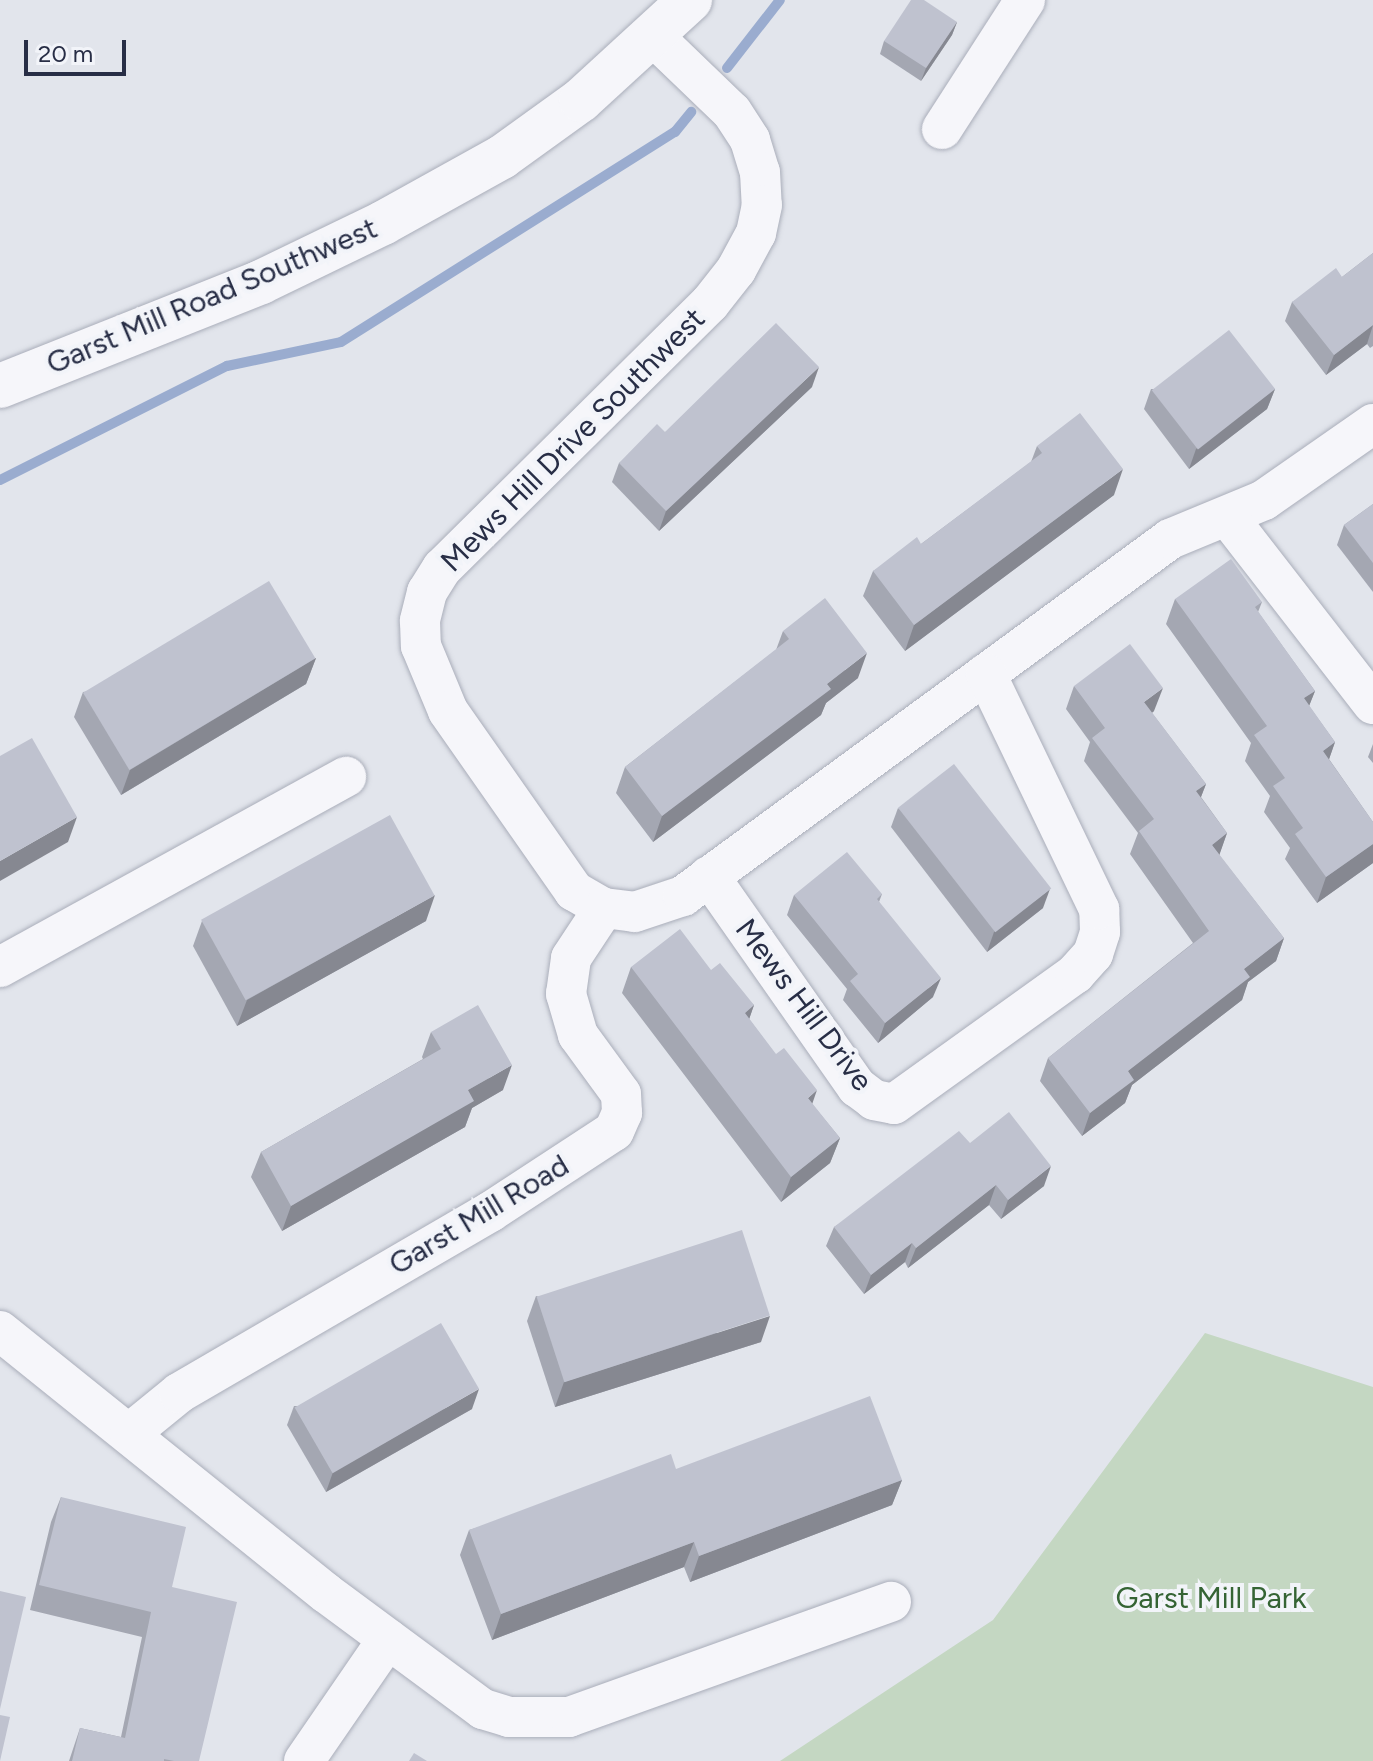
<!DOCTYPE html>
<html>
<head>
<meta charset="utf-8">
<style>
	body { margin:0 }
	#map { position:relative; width:1373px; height:1761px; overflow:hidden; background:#e2e5ec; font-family:Figtree,sans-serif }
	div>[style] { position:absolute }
	.green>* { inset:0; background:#c4d7c2 }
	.stream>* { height:10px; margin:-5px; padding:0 5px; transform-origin:5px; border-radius:5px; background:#9aaccf }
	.roads { filter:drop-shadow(0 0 2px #aaaeba) drop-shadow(0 0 2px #aaaeba) }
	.minor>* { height:40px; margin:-20px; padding:0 20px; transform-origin:20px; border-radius:20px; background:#f6f6fa }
	.tertiary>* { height:44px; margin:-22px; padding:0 22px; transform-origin:22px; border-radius:22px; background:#f6f6fa }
	.wall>* { inset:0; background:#a4a7b2 }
	.shaded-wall>* { inset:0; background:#868891 }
	.building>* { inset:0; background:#bfc2cf; transform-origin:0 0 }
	span { translate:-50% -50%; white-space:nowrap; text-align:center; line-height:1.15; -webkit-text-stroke:8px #f2f4f9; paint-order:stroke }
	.street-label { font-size:30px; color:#282e46 }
	.park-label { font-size:30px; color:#356434 }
	.scale { position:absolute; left:24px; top:40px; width:102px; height:36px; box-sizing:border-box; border:4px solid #282e46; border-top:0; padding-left:10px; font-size:24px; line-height:28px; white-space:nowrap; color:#282e46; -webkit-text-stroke:6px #f2f4f9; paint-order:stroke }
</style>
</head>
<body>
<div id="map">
	<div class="green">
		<i style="clip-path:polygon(1205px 1333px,1373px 1387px,1373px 1761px,780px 1761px,993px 1620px)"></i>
	</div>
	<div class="stream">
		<i style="left:727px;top:68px;width:86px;rotate:-52.1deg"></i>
		<i style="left:0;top:480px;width:254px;rotate:-26.7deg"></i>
		<i style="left:227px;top:366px;width:116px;rotate:-11.9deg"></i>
		<i style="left:341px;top:342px;width:395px;rotate:-32.2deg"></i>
		<i style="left:675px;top:132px;width:26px;rotate:-51deg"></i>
	</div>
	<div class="roads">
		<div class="minor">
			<i style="left:654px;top:37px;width:108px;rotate:43.9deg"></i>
			<i style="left:732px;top:112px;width:33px;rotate:57deg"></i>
			<i style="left:750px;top:140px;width:34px;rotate:73deg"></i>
			<i style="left:760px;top:172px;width:33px;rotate:87deg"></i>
			<i style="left:762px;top:205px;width:29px;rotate:102deg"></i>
			<i style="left:756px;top:233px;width:42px;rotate:118.4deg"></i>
			<i style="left:736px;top:270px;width:42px;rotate:128.2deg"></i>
			<i style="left:710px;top:303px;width:377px;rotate:135.3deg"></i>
			<i style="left:442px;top:568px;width:28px;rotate:122deg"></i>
			<i style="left:427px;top:592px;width:30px;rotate:104deg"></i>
			<i style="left:420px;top:621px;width:25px;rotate:88deg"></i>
			<i style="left:421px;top:646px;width:70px;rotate:67.4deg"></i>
			<i style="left:448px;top:711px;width:220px;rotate:55deg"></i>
			<i style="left:574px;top:891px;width:34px;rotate:30deg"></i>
			<i style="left:604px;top:908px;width:31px;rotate:7deg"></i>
			<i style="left:635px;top:912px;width:51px;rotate:-18.4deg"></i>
			<i style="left:683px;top:896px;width:604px;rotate:-36.24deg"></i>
			<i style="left:1170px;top:539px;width:102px;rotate:-22.5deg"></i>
			<i style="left:1264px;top:500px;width:133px;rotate:-34.9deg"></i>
			<i style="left:942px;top:129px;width:153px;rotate:-57.2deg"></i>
			<i style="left:1227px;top:516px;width:238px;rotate:52.2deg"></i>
			<i style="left:709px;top:876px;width:258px;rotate:55deg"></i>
			<i style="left:857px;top:1087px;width:21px;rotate:37deg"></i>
			<i style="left:874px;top:1100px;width:20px;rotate:11deg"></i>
			<i style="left:894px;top:1104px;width:223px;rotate:-35.7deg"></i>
			<i style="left:1075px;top:974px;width:27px;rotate:-48deg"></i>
			<i style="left:1093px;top:954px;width:23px;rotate:-72deg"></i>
			<i style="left:1100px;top:932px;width:23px;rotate:-92deg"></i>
			<i style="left:1099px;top:909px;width:261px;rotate:-115.7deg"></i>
			<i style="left:0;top:967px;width:395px;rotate:-28.8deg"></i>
			<i style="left:0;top:1331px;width:418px;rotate:38.8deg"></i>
			<i style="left:326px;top:1593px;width:195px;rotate:36.5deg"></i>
			<i style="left:483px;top:1709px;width:27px;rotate:17deg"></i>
			<i style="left:509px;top:1717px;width:60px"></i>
			<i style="left:569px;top:1717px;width:342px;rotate:-19.7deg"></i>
			<i style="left:130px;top:1433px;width:63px;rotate:-39.2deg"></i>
			<i style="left:179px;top:1393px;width:360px;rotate:-30.2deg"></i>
			<i style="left:490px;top:1212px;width:148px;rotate:-33.2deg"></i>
			<i style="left:614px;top:1131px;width:20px;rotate:-66deg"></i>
			<i style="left:622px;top:1113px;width:19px;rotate:-93deg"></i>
			<i style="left:621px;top:1094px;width:73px;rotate:-126.1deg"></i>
			<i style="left:578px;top:1035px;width:43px;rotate:-106.3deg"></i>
			<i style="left:566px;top:994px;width:36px;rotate:-82deg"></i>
			<i style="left:571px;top:958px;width:60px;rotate:-56.6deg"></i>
			<i style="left:304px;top:1761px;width:148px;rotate:-55.5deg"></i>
		</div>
		<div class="tertiary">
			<i style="left:0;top:386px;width:281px;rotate:-21.7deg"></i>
			<i style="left:261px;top:282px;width:136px;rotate:-25.8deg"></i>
			<i style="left:383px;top:223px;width:136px;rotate:-29deg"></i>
			<i style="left:502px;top:157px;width:97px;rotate:-35.8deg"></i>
			<i style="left:581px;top:100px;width:148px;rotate:-42.5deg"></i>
		</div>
	</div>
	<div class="wall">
		<i style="clip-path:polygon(957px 22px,952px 35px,921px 81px,880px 54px,884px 41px)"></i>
		<i style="clip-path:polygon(1373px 253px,1373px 346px,1370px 348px,1367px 344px,1326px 375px,1285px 321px,1292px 302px,1342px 277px)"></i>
		<i style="clip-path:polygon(812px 387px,659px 531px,612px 482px,619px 463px,665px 432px)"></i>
		<i style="clip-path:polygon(1151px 389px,1275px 389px,1267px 409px,1189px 469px,1144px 409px)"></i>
		<i style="clip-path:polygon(1037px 446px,1114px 495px,905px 651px,863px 596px,873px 571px,921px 544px,1031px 462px)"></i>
		<i style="clip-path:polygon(1373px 504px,1373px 592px,1337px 545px,1344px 525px)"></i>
		<i style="clip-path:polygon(1175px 599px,1262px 602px,1258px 612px,1315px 691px,1309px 706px,1335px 742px,1329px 759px,1373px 822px,1373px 863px,1317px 903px,1285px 859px,1290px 848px,1264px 812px,1270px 796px,1245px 761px,1251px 743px,1166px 624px)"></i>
		<i style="clip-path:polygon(783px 631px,858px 678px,826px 703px,821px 715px,653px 842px,616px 793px,625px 767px,776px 650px)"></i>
		<i style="clip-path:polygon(316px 658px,306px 684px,121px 795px,74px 717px,83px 692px)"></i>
		<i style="clip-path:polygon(1074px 686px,1154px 711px,1152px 713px,1206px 784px,1201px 797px,1227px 833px,1219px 855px,1284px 938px,1276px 961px,1248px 982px,1242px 1000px,1132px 1085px,1125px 1103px,1082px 1136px,1040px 1081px,1048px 1058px,1193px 943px,1130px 854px,1138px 833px,1084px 761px,1090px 742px,1066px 709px)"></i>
		<i style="clip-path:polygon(1373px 744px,1373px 763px,1368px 757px)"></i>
		<i style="clip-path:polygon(898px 808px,1043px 908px,987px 952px,891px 827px)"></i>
		<i style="clip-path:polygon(882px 894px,879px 902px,933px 997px,878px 1043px,843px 1000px,847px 989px,787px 915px,794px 895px)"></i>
		<i style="clip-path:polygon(202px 921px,426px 921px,237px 1026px,193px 946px)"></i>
		<i style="clip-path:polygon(631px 967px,711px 970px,754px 1005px,749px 1019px,812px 1104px,840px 1138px,830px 1163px,781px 1202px,622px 993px)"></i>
		<i style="clip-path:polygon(431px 1032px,503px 1090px,472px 1108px,465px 1127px,282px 1231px,251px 1177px,261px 1152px,423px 1059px,422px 1057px)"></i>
		<i style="clip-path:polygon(970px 1143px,1044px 1186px,1001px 1219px,989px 1205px,908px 1268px,905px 1262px,864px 1294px,826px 1246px,834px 1227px)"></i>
		<i style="clip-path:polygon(536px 1296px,761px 1342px,555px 1407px,527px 1321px)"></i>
		<i style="clip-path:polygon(294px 1406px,472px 1409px,326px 1492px,287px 1425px)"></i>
		<i style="clip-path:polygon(676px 1469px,902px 1480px,892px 1505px,690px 1582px,684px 1567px,492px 1640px,460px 1555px,469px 1530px)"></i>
		<i style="clip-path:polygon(61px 1497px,172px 1587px,199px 1761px,69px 1761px,80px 1728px,121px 1737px,142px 1637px,30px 1610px,51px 1522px)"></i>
	</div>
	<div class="shaded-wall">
		<i style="clip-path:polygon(957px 22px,952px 35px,921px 81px,926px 68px)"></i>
		<i style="clip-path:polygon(1373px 325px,1367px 344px,1326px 375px,1334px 355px)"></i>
		<i style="clip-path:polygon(819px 367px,812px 387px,659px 531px,666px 511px)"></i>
		<i style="clip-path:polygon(1275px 389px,1267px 409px,1189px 469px,1196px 449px)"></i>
		<i style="clip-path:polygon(1123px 469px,1114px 495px,905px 651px,914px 625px)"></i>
		<i style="clip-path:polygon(867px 653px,858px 678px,826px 703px,821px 715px,653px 842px,662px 816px,827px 684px)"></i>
		<i style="clip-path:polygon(316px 658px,306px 684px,121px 795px,130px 770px)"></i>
		<i style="clip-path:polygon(1163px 688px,1154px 711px,1136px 725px,1144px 702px)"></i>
		<i style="clip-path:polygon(1315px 691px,1305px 716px,1304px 698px)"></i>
		<i style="clip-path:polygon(1335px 742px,1326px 768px,1323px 751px)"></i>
		<i style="clip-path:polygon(1206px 784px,1197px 807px,1196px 791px)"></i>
		<i style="clip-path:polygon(77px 817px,68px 842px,0 881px,0 861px)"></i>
		<i style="clip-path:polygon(1227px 833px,1219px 856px,1212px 845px)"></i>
		<i style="clip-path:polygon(1373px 844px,1373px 863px,1317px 903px,1326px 877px)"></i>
		<i style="clip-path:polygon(1050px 889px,1043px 908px,987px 952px,994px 932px)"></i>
		<i style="clip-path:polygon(435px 895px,426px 921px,237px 1026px,247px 1000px)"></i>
		<i style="clip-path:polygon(1284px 938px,1276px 961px,1248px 982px,1242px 1000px,1132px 1085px,1125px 1103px,1082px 1136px,1090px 1113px,1128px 1071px,1244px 969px)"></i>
		<i style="clip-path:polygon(941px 978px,933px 997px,878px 1043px,885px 1023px)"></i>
		<i style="clip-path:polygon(754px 1005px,745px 1031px,745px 1013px)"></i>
		<i style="clip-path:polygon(512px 1065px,503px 1090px,472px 1108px,465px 1127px,282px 1231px,291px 1206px,468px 1090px)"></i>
		<i style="clip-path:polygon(817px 1090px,808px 1116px,808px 1098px)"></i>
		<i style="clip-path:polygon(840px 1138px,830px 1163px,781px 1202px,791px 1177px)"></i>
		<i style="clip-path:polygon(1051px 1166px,1044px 1186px,1001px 1219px,1008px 1200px)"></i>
		<i style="clip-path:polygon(996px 1185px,989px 1205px,908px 1268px,916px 1248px)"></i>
		<i style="clip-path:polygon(912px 1243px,905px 1262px,864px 1294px,871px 1275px)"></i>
		<i style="clip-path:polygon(770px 1316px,761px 1342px,555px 1407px,564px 1382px)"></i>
		<i style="clip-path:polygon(479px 1389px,472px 1409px,326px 1492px,333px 1472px)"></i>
		<i style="clip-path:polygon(902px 1480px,892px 1505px,690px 1582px,699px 1556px)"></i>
		<i style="clip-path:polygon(694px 1542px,684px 1567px,492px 1640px,501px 1614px)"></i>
	</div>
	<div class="building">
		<i style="clip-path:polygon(911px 0,924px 0,957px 22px,926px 68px,884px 41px)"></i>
		<i style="clip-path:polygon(1373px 253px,1373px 325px,1334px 355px,1292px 302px,1336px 268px,1342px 277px)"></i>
		<i style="clip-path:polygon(776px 323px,819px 367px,666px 511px,619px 463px,657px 424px,665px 432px)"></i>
		<i style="left:1229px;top:330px;width:75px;height:98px;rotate:52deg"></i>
		<i style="clip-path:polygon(1080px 413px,1123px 469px,914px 625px,873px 571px,917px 537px,921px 544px,1042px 453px,1037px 446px)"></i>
		<i style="clip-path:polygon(1373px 504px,1373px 563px,1344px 525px)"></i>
		<i style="clip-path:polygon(1231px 559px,1262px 602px,1255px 607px,1315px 691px,1304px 698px,1335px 742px,1323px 751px,1373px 822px,1373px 844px,1326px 877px,1295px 834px,1303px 828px,1273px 786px,1285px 778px,1254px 735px,1267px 726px,1175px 599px)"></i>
		<i style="left:269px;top:581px;width:90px;height:217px;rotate:59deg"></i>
		<i style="clip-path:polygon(825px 598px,867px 653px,827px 684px,831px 689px,662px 816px,625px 767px,789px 639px,783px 631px)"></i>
		<i style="clip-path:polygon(1130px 644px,1163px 688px,1144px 702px,1206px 784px,1196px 791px,1227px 833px,1212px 845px,1284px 938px,1244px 969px,1250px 977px,1128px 1071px,1134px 1080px,1090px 1113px,1048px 1058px,1209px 931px,1139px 831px,1154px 819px,1092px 738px,1105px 728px,1074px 686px)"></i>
		<i style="clip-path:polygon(32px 738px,77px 817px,0 861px,0 756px)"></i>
		<i style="left:954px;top:764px;width:158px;height:71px;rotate:52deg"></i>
		<i style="left:390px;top:815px;width:92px;height:216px;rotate:61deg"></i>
		<i style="clip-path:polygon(847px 852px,882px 894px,877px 899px,941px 978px,885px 1023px,850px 981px,858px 974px,794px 895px)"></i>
		<i style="clip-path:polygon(680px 929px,711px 970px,720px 963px,754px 1005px,745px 1013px,776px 1054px,784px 1048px,817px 1090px,808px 1098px,840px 1138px,791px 1177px,631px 967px)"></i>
		<i style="clip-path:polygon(478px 1005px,512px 1065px,468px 1090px,474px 1101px,291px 1206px,261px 1152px,441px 1049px,431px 1032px)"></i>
		<i style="clip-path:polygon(1009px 1112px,1051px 1166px,1008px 1200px,996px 1185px,916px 1248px,912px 1243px,871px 1275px,834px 1227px,959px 1131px,970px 1143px)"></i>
		<i style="left:742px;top:1230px;width:90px;height:216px;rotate:72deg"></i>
		<i style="left:441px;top:1323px;width:76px;height:169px;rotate:60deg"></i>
		<i style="clip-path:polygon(870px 1396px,902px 1480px,699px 1556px,694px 1542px,501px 1614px,469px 1530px,671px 1454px,676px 1469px)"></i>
		<i style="clip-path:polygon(61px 1497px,186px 1527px,172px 1587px,237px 1602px,199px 1761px,174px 1761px,164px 1759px,164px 1761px,72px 1761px,80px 1728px,125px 1738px,151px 1612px,39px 1585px)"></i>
		<i style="clip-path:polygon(0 1591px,26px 1597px,0 1709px)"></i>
		<i style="clip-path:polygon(0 1715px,10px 1717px,0 1761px)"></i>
		<i style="clip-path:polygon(414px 1753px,427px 1761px,409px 1761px)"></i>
	</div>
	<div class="street-label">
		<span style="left:212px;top:296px;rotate:-23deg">Garst Mill Road Southwest</span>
		<span style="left:573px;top:440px;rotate:-45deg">Mews Hill Drive Southwest</span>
		<span style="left:804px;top:1005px;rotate:53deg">Mews Hill Drive</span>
		<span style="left:479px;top:1215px;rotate:-31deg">Garst Mill Road</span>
	</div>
	<div class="park-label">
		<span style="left:1211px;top:1598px">Garst Mill Park</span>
	</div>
	<div class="scale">20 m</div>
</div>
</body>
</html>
